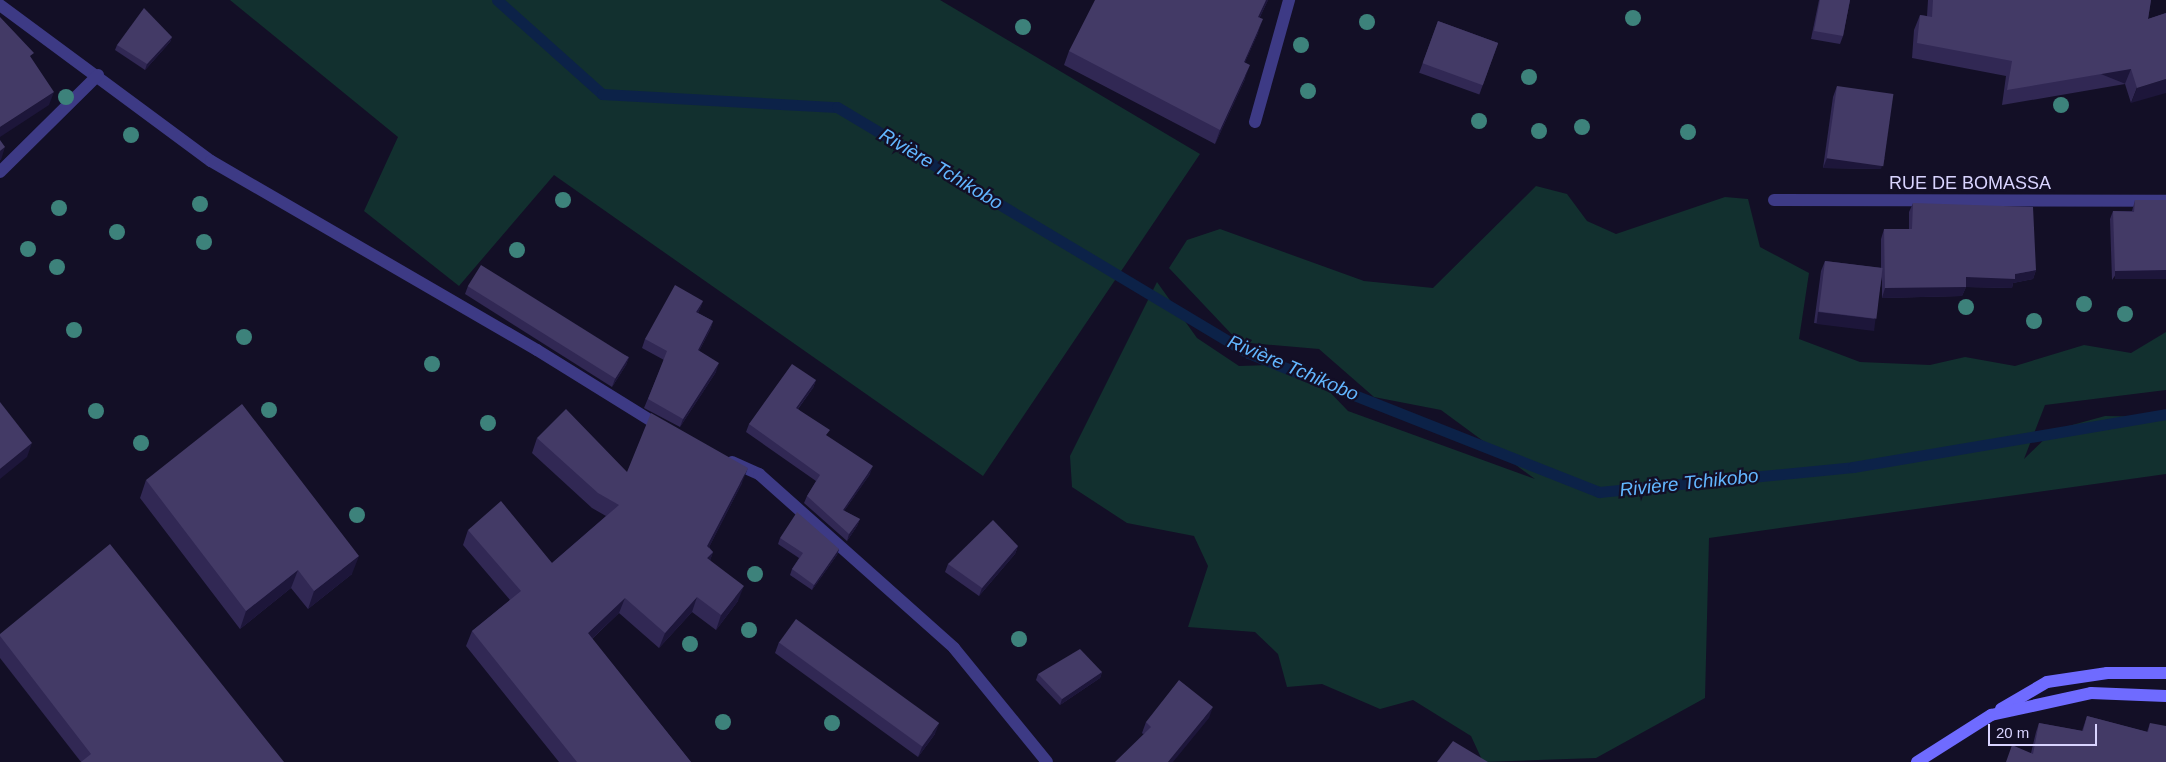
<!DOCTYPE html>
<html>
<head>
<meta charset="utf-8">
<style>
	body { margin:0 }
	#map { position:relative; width:2166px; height:762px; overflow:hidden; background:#130f26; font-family:Helvetica,sans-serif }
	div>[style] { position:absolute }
	.green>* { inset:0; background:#12302f }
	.stream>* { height:11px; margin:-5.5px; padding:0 5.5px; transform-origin:5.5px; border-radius:5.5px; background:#0c2248 }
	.street>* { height:12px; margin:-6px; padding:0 6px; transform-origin:6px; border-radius:6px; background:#3d3a85 }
	.secondary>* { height:12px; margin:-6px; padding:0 6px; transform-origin:6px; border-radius:6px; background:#6f6bff }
	.trees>* { width:16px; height:16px; margin:-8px; border-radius:50%; background:#3d827b }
	.wall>* { inset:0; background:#312854; transform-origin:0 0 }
	.shaded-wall>* { inset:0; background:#1d163a; transform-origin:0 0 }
	.building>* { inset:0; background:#433a66; transform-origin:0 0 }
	span { translate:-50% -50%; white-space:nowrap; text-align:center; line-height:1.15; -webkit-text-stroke:4.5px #130f26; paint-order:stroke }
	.street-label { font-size:18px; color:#d9d4ff }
	.water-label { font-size:19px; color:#62b6ff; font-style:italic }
	.scale { position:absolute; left:1988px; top:724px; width:109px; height:22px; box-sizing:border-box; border:2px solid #d9d4ff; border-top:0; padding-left:6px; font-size:15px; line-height:18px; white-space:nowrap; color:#d9d4ff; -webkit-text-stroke:4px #130f26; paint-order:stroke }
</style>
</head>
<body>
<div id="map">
	<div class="green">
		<i style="clip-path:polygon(230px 0,940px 0,1200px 154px,983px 476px,554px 175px,459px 286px,364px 211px,398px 137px)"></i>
		<i style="clip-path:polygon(1536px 186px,1567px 194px,1587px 221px,1616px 234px,1725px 197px,1748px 199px,1760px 247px,1809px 273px,1799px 339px,1860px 362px,1930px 365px,1965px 357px,2015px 366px,2084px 345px,2131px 353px,2166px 332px,2166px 390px,2045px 405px,2024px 459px,2054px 430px,2105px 416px,2166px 417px,2166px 474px,1709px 538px,1705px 698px,1596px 758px,1483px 762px,1471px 736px,1413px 700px,1380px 709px,1322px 684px,1287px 687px,1278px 654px,1255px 632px,1188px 627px,1208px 566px,1194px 536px,1127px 523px,1072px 487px,1070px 456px,1157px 282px,1197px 338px,1239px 366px,1303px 364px,1348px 411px,1535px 479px,1441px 410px,1374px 397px,1319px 349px,1239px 342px,1169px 268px,1187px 240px,1220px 229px,1364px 281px,1433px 288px)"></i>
	</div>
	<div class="stream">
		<i style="left:497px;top:0;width:141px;rotate:41.8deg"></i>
		<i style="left:602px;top:94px;width:235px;rotate:3.2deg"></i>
		<i style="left:837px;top:107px;width:479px;rotate:30.9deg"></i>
		<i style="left:1248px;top:353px;width:378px;rotate:21.6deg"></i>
		<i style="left:1599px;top:492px;width:255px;rotate:-5.6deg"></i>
		<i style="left:1853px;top:467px;width:317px;rotate:-9.6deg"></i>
	</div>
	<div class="street">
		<i style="left:0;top:5px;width:262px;rotate:36.5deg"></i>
		<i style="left:211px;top:161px;width:377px;rotate:30.1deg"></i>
		<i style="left:537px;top:350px;width:148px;rotate:31.8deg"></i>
		<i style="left:1255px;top:122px;width:127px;rotate:-74.4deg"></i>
		<i style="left:0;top:172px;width:138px;rotate:-44.7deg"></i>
		<i style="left:1774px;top:200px;width:392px;rotate:0.1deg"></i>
		<i style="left:732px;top:462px;width:30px;rotate:24deg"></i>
		<i style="left:759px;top:474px;width:261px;rotate:41.7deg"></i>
		<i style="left:954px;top:648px;width:147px;rotate:50.8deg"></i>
	</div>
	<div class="secondary">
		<i style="left:2001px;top:709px;width:53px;rotate:-30.4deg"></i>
		<i style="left:2047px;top:682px;width:61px;rotate:-8.5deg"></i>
		<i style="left:2107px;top:673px;width:59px"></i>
		<i style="left:1917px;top:762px;width:88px;rotate:-32.4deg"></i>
		<i style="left:1991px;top:715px;width:102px;rotate:-12.4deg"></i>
		<i style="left:2091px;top:693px;width:75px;rotate:2.3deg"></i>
	</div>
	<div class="trees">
		<i style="left:1633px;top:18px"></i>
		<i style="left:1367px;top:22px"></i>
		<i style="left:1023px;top:27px"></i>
		<i style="left:1301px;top:45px"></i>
		<i style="left:1529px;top:77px"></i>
		<i style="left:1308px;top:91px"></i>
		<i style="left:66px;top:97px"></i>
		<i style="left:2061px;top:105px"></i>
		<i style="left:1479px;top:121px"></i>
		<i style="left:1582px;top:127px"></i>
		<i style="left:1539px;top:131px"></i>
		<i style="left:1688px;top:132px"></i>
		<i style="left:131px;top:135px"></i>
		<i style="left:563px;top:200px"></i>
		<i style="left:200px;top:204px"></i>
		<i style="left:59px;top:208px"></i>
		<i style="left:117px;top:232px"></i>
		<i style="left:204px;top:242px"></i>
		<i style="left:28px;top:249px"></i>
		<i style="left:517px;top:250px"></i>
		<i style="left:57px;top:267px"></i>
		<i style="left:2084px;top:304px"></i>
		<i style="left:1966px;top:307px"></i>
		<i style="left:2125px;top:314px"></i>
		<i style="left:2034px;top:321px"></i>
		<i style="left:74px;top:330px"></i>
		<i style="left:244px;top:337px"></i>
		<i style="left:432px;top:364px"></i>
		<i style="left:269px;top:410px"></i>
		<i style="left:96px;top:411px"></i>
		<i style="left:488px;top:423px"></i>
		<i style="left:141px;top:443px"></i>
		<i style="left:357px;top:515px"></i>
		<i style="left:755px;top:574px"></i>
		<i style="left:749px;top:630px"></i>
		<i style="left:1019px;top:639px"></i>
		<i style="left:690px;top:644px"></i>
		<i style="left:723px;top:722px"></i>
		<i style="left:832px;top:723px"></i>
	</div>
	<div class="wall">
		<i style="clip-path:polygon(1268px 0,1260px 17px,1258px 33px,1245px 62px,1245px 79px,1215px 144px,1064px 65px,1069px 51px)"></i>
		<i style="clip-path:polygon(1819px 0,1850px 0,1843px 36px,1840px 44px,1811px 39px)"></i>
		<i style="clip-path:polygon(1928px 0,2151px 0,2148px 19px,2166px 13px,2131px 103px,2125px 84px,2002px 105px,2006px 76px,1912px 58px,1914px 30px,1920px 15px,1927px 16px)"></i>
		<i style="left:1438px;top:21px;width:64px;height:55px;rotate:20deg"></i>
		<i style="clip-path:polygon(172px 37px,170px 42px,145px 70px,115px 50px,117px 45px)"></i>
		<i style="clip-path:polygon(1837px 86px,1881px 169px,1823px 168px,1833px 97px)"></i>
		<i style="clip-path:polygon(2135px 200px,2166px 200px,2112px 280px,2110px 219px,2113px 211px,2132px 211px)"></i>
		<i style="clip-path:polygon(1913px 203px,2036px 270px,2033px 279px,2013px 283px,2012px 288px,1966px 287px,1962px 296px,1882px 298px,1882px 277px,1872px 330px,1814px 323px,1821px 271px,1825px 261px,1881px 268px,1881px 239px,1884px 229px,1909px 229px,1909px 212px)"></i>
		<i style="clip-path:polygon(468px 286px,629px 357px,626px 365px,612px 387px,465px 294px)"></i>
		<i style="clip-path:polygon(703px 301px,698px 313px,713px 321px,710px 330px,699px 351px,716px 372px,680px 427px,644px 408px,664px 360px,642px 348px,645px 339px)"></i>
		<i style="clip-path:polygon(816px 380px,813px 388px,798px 409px,827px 437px,870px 474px,844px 511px,860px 519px,857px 526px,847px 541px,804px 503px,807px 496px,816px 481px,746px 432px,749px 424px)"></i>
		<i style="clip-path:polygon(537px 438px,627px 472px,742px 483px,709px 547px,713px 552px,710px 560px,738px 601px,716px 630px,692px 612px,659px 648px,619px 613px,592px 639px,691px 762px,559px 762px,466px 646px,472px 631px,510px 600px,463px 545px,468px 530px,552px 563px,606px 516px,592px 508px,532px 453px)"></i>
		<i style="clip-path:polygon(146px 480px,352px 574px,308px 609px,291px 588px,240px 629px,140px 498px)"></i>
		<i style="clip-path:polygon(780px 538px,839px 549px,837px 555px,812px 590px,790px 575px,792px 569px,799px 558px,778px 544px)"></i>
		<i style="clip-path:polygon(1018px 546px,1015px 554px,979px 596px,945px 572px,948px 564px)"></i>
		<i style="clip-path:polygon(0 634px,284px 762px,81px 762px,0 658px)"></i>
		<i style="clip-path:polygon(779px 642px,935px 734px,918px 757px,775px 653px)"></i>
		<i style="clip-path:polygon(1102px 672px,1100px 678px,1060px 705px,1036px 680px,1038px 674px)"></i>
		<i style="clip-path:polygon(2087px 716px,2147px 732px,2150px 723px,2166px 762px,2006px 762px,2031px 753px,2036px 732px,2039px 723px,2082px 731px)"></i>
		<i style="clip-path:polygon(1209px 718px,1143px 734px,1142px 733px,1146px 722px)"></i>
	</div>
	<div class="shaded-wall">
		<i style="clip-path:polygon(1266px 0,1268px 0,1253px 31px,1258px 17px)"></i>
		<i style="clip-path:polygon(1263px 19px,1258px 33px,1239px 76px,1244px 62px)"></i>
		<i style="clip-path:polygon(172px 37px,170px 42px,145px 70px,147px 64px)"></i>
		<i style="clip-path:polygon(1250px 65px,1245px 79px,1215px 144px,1220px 130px)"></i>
		<i style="left:2131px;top:69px;width:16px;height:126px;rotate:112deg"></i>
		<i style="clip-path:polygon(2166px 79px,2166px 93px,2131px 103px,2137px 88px)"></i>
		<i style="clip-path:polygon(54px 92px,49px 105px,0 137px,0 127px)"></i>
		<i style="clip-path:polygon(5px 147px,1px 160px,0 160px,0 151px)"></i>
		<i style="clip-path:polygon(1827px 158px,1885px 158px,1881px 169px,1823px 168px)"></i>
		<i style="clip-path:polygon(2036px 270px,2033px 279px,2013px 283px,2012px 288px,1966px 287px,1962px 296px,1882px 298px,1885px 288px,1966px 277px,2015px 274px)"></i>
		<i style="left:2166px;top:270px;width:9px;height:51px;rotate:90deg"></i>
		<i style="clip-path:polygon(703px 301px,700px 309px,693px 321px,696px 312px)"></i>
		<i style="left:1818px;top:312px;width:58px;height:12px;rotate:7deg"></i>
		<i style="clip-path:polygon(713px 321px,710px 330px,695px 359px,698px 350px)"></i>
		<i style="clip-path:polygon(629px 357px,626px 365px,612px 387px,615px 379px)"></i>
		<i style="clip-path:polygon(719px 363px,716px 372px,680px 427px,683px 419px)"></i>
		<i style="clip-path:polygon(816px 380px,813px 388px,793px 415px,796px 408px)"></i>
		<i style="clip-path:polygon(32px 443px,27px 457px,0 479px,0 469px)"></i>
		<i style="clip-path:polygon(873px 466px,870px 474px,840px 517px,843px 510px)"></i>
		<i style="clip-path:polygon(748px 468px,742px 483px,702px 561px,707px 546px)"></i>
		<i style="clip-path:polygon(860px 519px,857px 526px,847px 541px,849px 534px)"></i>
		<i style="clip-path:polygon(1018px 546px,1015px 554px,979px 596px,982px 588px)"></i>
		<i style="clip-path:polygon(839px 549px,837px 555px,812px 590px,814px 585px)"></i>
		<i style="clip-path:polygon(713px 552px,708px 567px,707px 558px)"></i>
		<i style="clip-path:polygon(359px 556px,352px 574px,308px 609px,314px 591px)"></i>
		<i style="clip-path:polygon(298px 570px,291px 588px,240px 629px,246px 611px)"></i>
		<i style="clip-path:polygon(744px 586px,738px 601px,716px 630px,721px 615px)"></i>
		<i style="clip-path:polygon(697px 597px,692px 612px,659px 648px,665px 633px)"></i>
		<i style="clip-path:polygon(625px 598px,619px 613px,582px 648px,588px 633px)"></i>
		<i style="clip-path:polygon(1102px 672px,1100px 678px,1060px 705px,1062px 699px)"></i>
		<i style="clip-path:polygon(1213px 707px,1209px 718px,1173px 762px,1168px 762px)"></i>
		<i style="clip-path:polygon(939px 724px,935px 734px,918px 757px,922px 747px)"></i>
	</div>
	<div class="building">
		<i style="clip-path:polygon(1095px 0,1266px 0,1258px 17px,1263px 19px,1244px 62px,1250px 65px,1220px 130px,1069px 51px)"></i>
		<i style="clip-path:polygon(1820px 0,1850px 0,1843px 36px,1814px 31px)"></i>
		<i style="clip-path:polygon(1933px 0,2151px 0,2148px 19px,2166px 13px,2166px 79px,2137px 88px,2131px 69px,2007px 90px,2012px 61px,1917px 43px,1920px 15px,1932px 17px)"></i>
		<i style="clip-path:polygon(144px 8px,172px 37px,147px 64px,117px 45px)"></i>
		<i style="clip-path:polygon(0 17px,34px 53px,30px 56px,54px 92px,0 127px)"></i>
		<i style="left:1438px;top:21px;width:64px;height:45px;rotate:20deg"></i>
		<i style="left:1837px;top:86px;width:57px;height:73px;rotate:8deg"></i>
		<i style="clip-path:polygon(0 140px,5px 147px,0 151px)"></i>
		<i style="clip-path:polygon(2135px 200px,2166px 200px,2166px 270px,2115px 271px,2113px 211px,2134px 212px)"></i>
		<i style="clip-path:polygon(1913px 203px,2033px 207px,2036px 270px,2015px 274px,2015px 279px,1966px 277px,1966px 287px,1885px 288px,1884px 229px,1912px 229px)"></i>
		<i style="left:1825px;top:261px;width:58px;height:51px;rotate:7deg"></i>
		<i style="left:481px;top:265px;width:174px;height:25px;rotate:32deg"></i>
		<i style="clip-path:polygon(675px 285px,703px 301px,696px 312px,713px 321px,698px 350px,719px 363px,683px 419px,648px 399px,667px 351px,645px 339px)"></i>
		<i style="clip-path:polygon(792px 364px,816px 380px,796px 408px,830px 430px,826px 435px,873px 466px,843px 510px,860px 519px,849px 534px,807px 496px,820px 475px,749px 424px)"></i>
		<i style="clip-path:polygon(0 402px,32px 443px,0 469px)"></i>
		<i style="clip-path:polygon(242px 404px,359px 556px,314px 591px,298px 570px,246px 611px,146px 480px)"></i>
		<i style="clip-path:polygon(566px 409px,627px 472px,651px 413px,748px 468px,707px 546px,713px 552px,707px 558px,744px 586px,721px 615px,697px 597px,665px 633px,625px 598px,588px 633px,691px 762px,577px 762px,472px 631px,521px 591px,468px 530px,501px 501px,552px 563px,619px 505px,598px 493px,537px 438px)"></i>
		<i style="clip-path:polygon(797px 512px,839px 549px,814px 585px,792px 569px,803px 553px,780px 538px)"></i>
		<i style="clip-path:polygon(993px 520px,1018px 546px,982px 588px,948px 564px)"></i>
		<i style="clip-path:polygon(110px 544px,284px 762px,81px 762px,91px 754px,0 636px,0 634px)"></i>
		<i style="left:796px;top:619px;width:177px;height:29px;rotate:36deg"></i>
		<i style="clip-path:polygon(1080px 649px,1102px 672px,1062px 699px,1038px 674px)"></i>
		<i style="clip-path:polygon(1179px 680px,1213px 707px,1168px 762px,1115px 762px,1151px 727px,1146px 722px)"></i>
		<i style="clip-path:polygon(2087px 716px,2148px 732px,2150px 723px,2166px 726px,2166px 762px,2006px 762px,2012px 745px,2033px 754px,2039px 723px,2083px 731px)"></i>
		<i style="clip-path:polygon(1453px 741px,1488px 762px,1437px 762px)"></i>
	</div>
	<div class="street-label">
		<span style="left:1970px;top:183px">RUE DE BOMASSA</span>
	</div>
	<div class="water-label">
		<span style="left:941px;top:169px;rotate:31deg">Rivière Tchikobo</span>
		<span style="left:1293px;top:368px;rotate:23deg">Rivière Tchikobo</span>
		<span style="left:1689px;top:483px;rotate:-6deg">Rivière Tchikobo</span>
	</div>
	<div class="scale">20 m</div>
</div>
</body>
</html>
